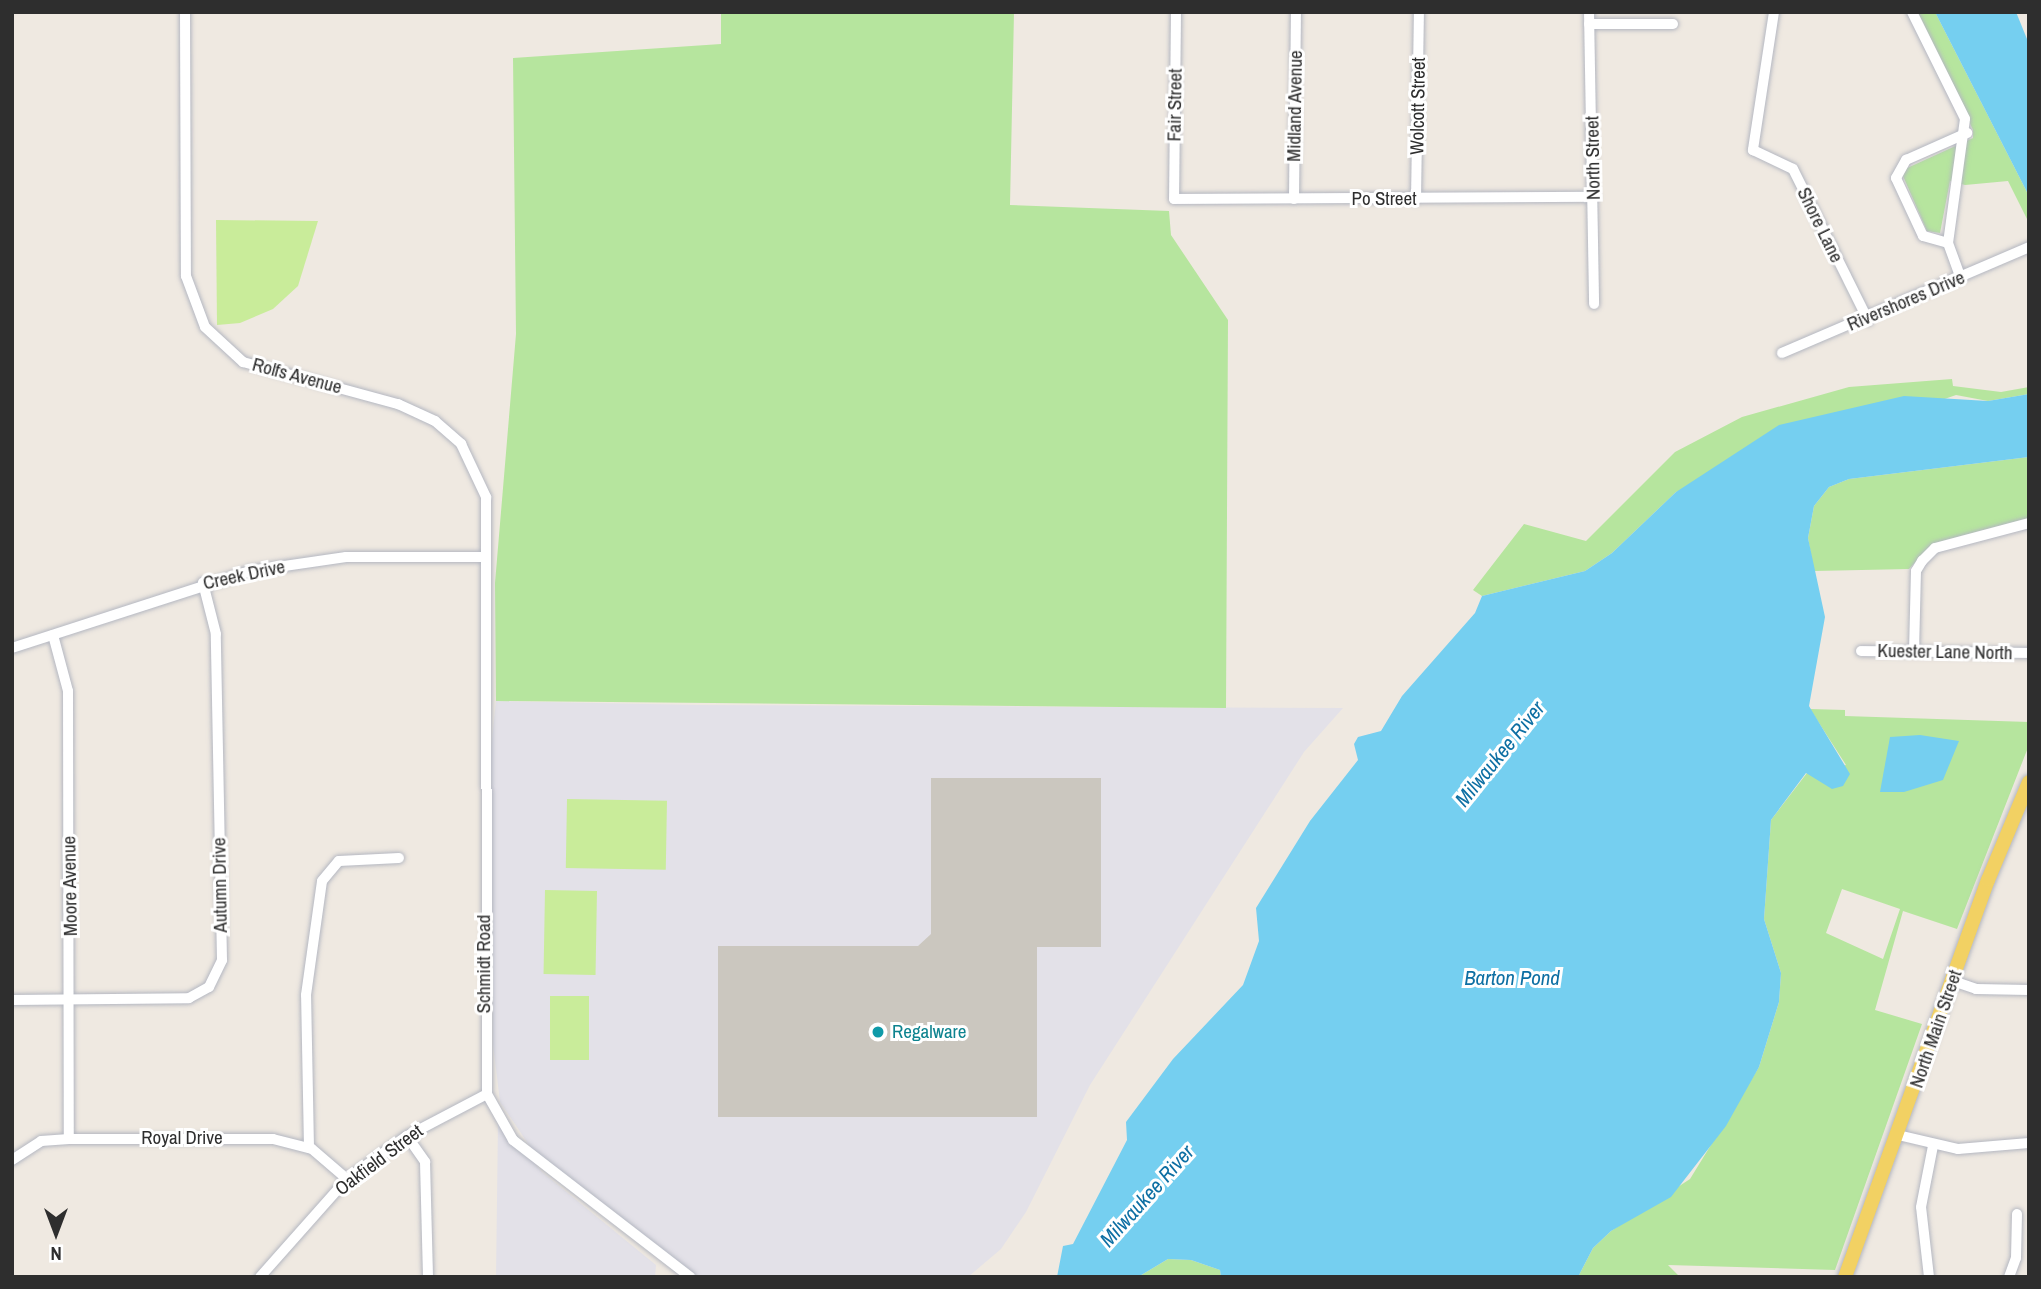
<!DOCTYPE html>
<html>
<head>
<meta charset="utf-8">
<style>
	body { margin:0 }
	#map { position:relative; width:2041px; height:1289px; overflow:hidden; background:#efe9e1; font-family:"Archivo Narrow",sans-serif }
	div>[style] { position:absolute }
	.industrial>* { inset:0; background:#e3e1e8 }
	.green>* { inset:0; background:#b6e59e }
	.pitch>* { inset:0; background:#c9ec9a; transform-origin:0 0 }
	.water>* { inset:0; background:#75cff0 }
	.building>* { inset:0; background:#cbc7bf }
	.roads { filter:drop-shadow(0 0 2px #b4b7c1) drop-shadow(0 0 2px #b4b7c1) }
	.minor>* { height:10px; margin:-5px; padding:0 5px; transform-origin:5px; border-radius:5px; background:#fff }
	.major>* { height:14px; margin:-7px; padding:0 7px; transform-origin:7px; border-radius:7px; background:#f2d163 }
	.dots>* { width:19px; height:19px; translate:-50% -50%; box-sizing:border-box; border:4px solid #fff; border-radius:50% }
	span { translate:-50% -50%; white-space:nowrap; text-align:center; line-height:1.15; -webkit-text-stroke:6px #fff; paint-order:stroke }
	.street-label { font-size:19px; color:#2e2e2e }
	.culture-label { font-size:19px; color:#0d838f }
	.left { translate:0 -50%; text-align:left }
	.water-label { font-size:21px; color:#0d6fa3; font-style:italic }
	.frame { position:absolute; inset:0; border:14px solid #2e2e2e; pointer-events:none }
	.north { position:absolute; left:21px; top:1198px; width:70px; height:70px; -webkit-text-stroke:5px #fff; paint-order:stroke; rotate:180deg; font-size:19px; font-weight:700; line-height:28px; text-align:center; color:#2e2e2e }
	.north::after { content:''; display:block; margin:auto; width:24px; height:32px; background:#2e2e2e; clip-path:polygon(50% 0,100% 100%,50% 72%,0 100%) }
</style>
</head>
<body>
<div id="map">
	<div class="industrial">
		<i style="clip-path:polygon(496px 701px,698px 705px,1343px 708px,1304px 752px,1090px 1085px,1026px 1212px,1001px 1249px,968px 1277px,690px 1277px,531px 1148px,500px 1102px,493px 1044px,491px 748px)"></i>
		<i style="clip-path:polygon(498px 1121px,542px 1172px,656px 1265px,655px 1277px,496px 1277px)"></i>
	</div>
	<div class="green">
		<i style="clip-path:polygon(721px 12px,1014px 12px,1010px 205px,1169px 211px,1171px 235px,1228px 320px,1226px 708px,496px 701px,495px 583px,516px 334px,513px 58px,721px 44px)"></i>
		<i style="clip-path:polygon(1918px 12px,1935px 12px,2029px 196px,2029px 223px,2008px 181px,1965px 185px,1950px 181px,1940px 233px,1927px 231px,1903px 176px,1905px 169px,1973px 138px,1973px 130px)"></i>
		<i style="clip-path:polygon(1952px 379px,1953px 386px,2001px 392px,2029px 387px,2029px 394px,1988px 401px,1956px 395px,1676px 492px,1612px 553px,1585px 571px,1482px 596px,1473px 590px,1524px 524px,1586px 541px,1675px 452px,1742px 417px,1849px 387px)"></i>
		<i style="clip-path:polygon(2029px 457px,2029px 519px,1922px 555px,1909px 569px,1814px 571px,1808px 538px,1814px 506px,1829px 487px,1849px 479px)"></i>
		<i style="clip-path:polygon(evenodd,1810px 709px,1845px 710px,1845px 716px,2029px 722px,2029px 745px,1957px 929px,1903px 911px,1875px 1010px,1922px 1024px,1835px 1270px,1668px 1265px,1680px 1277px,1578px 1277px,1593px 1248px,1611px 1231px,1690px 1179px,1759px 1067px,1779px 1002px,1781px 973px,1764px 919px,1771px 820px,1807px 773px,1846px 765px,1810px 709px,1842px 889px,1900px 909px,1883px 959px,1826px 933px,1842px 889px)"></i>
		<i style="clip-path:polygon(1168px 1259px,1191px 1260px,1220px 1270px,1221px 1277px,1138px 1277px)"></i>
	</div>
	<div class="pitch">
		<i style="clip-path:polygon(216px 220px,318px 221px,298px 286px,273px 309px,240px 323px,217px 325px)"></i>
		<i style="left:567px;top:799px;width:100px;height:69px;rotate:1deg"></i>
		<i style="left:545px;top:890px;width:52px;height:84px;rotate:1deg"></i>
		<i style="left:550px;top:996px;width:39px;height:64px"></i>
	</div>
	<div class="water">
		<i style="clip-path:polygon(1935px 12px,2016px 12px,2029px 44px,2029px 196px)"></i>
		<i style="clip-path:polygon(2029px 394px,2029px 457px,1849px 479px,1829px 487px,1814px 506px,1808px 538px,1825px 617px,1809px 706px,1850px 774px,1843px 786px,1832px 789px,1806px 773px,1771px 820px,1764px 919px,1781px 973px,1779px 1002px,1759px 1067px,1726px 1126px,1671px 1197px,1611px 1231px,1593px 1248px,1578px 1277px,1221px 1277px,1220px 1270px,1191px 1260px,1168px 1259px,1138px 1277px,1057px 1277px,1063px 1246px,1073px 1244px,1127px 1140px,1126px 1122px,1173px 1059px,1243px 985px,1259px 941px,1256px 908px,1310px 821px,1358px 760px,1354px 744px,1358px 737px,1381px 731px,1402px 696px,1475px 613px,1482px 596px,1585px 571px,1612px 553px,1676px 492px,1779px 425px,1904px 396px,1988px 401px)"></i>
		<i style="clip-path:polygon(1920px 735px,1959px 741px,1943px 780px,1904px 792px,1880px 792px,1890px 737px)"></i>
	</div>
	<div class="building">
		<i style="clip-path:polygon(931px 778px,1101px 778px,1101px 947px,1037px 947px,1037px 1117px,718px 1117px,718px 946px,918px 946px,931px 934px)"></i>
	</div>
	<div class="roads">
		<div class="minor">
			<i style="left:185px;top:12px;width:264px;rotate:89.8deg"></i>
			<i style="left:186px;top:276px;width:54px;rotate:69.6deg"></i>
			<i style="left:205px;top:327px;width:52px;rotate:42.6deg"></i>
			<i style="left:243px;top:362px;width:161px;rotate:15.2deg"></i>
			<i style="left:398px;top:404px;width:41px;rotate:24.7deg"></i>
			<i style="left:435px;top:421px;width:35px;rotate:41deg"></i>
			<i style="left:461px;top:444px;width:59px;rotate:64.7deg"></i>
			<i style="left:486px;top:497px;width:597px;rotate:89.9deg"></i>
			<i style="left:487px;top:1094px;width:53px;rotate:60.5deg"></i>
			<i style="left:513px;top:1140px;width:224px;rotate:37.7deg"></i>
			<i style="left:1176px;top:12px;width:187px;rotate:90.6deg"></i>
			<i style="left:1174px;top:199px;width:420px;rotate:-0.3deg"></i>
			<i style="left:1589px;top:12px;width:292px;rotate:89deg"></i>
			<i style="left:1774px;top:12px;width:140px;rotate:98.7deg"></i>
			<i style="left:1753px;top:150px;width:44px;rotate:25.4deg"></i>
			<i style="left:1793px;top:169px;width:169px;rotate:63.6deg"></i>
			<i style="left:1912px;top:12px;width:119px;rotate:63.6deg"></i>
			<i style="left:1965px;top:119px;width:125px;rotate:97.8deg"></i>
			<i style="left:1948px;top:243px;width:37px;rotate:70deg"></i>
			<i style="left:1589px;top:24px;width:84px"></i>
			<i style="left:1294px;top:199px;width:187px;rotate:-89.4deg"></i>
			<i style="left:1416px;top:199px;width:187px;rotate:-89.1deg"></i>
			<i style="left:1948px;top:243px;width:26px;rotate:-164deg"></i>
			<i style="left:1923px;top:236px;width:64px;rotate:-115deg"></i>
			<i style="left:1896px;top:178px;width:21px;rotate:-61deg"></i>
			<i style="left:1906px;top:160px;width:67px;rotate:-23.9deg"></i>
			<i style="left:1782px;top:353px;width:269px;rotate:-23.2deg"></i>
			<i style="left:53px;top:635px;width:58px;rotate:75deg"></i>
			<i style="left:68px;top:691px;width:448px;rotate:89.9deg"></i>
			<i style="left:12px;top:648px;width:250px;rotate:-17.9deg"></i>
			<i style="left:250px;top:571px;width:97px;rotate:-8.3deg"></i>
			<i style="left:346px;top:557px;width:140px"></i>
			<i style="left:1861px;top:651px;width:168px;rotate:0.7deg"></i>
			<i style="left:1914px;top:652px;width:81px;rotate:-88.6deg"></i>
			<i style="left:1916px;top:571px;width:12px;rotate:-59deg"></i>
			<i style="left:1922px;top:561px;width:18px;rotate:-45deg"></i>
			<i style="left:1935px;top:548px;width:97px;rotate:-14.9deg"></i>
			<i style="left:1953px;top:981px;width:24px;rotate:19deg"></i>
			<i style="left:1976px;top:989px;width:53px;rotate:1.1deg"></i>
			<i style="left:12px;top:1000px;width:177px;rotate:-0.6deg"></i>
			<i style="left:189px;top:998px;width:23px;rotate:-29deg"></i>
			<i style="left:209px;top:987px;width:30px;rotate:-64deg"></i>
			<i style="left:222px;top:960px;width:326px;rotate:-91.1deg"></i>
			<i style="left:216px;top:634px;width:53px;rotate:-104.3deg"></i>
			<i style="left:1898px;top:1135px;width:62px;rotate:13.1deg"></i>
			<i style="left:1958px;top:1149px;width:71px;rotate:-4.8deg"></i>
			<i style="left:407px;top:1136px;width:32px;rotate:55deg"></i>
			<i style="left:425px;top:1162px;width:115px;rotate:88.5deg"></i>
			<i style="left:309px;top:1148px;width:153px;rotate:-91.1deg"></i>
			<i style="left:306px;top:995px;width:115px;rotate:-82deg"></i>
			<i style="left:322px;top:881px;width:26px;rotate:-50deg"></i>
			<i style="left:339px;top:861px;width:60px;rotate:-2.9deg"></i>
			<i style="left:12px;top:1160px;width:35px;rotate:-33deg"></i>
			<i style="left:41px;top:1141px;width:28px;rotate:-4deg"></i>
			<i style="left:69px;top:1139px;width:204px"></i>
			<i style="left:273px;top:1139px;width:40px;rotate:14.4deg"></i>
			<i style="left:312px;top:1149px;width:46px;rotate:40.6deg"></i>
			<i style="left:260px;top:1277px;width:131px;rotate:-48.4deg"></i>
			<i style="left:347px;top:1179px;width:74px;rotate:-35.6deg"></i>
			<i style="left:407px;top:1136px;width:90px;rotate:-27.7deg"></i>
			<i style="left:1929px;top:1277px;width:70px;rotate:-96.5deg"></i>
			<i style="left:1921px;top:1207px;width:62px;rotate:-78.9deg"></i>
			<i style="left:2009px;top:1277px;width:20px;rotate:-70deg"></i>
			<i style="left:2016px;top:1258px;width:44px;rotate:-88.7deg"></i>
		</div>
		<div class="major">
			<i style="left:1845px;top:1277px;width:422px;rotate:-70.2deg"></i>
			<i style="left:1988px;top:880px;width:106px;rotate:-67.3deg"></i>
		</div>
	</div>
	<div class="dots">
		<i style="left:878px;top:1032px;background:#0f9aa8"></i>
	</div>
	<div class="street-label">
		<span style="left:1175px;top:105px;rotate:-89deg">Fair Street</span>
		<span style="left:1295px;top:106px;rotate:-89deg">Midland Avenue</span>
		<span style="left:1418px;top:106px;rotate:-89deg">Wolcott Street</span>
		<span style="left:1593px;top:158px;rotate:-91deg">North Street</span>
		<span style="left:1384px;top:199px">Po Street</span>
		<span style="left:1820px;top:225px;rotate:64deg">Shore Lane</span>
		<span style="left:1906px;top:301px;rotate:-23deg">Rivershores Drive</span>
		<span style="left:297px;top:376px;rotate:15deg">Rolfs Avenue</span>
		<span style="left:244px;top:575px;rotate:-12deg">Creek Drive</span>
		<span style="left:1945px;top:652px;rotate:1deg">Kuester Lane North</span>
		<span style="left:220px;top:885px;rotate:-91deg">Autumn Drive</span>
		<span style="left:70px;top:886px;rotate:-91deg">Moore Avenue</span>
		<span style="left:484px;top:964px;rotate:-90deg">Schmidt Road</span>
		<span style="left:1936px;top:1029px;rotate:-71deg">North Main Street</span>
		<span style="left:182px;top:1138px">Royal Drive</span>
		<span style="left:379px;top:1160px;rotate:-37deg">Oakfield Street</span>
	</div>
	<div class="culture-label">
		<span class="left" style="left:892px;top:1032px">Regalware</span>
	</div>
	<div class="water-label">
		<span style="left:1500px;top:754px;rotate:-51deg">Milwaukee River</span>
		<span style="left:1512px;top:978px">Barton Pond</span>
		<span style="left:1147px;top:1196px;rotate:-48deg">Milwaukee River</span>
	</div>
	<div class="frame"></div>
	<div class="north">N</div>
</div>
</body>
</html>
